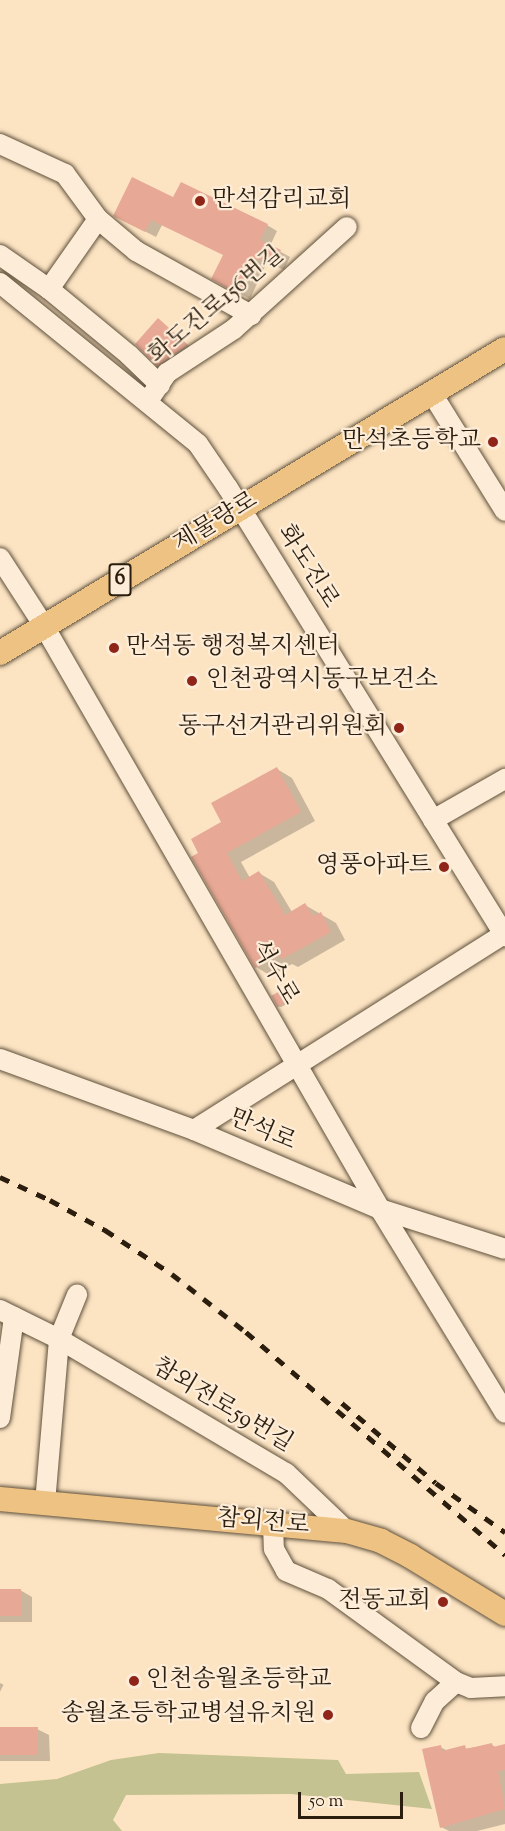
<!DOCTYPE html>
<html>
<head>
<meta charset="utf-8">
<style>
	body { margin:0 }
	#map { position:relative; width:505px; height:1831px; overflow:hidden; background:#fce4c3; font-family:"Sorts Mill Goudy","Noto Serif KR",serif }
	div>[style] { position:absolute }
	.green>* { inset:0; background:#c4c290 }
	.shadow>* { inset:0; background:#0003; transform-origin:0 0 }
	.building>* { inset:0; background:#e7a895; transform-origin:0 0 }
	.roads { filter:drop-shadow(0 0 2px #5f503b) drop-shadow(0 0 2px #5f503b) }
	.minor>* { height:20px; margin:-10px; padding:0 10px; transform-origin:10px; border-radius:10px; background:#fdedd8 }
	.major>* { height:24px; margin:-12px; padding:0 12px; transform-origin:12px; border-radius:12px; background:#eec282 }
	.rail>* { height:4.5px; margin-top:-2.25px; transform-origin:0; background:repeating-linear-gradient(90deg,#2b1e0e 0 10px,transparent 0 20px) }
	.dots>* { width:16px; height:16px; translate:-50% -50%; box-sizing:border-box; border:3px solid #fdedd8; border-radius:50% }
	span { translate:-50% -50%; white-space:nowrap; text-align:center; line-height:1.15; -webkit-text-stroke:4.5px #fdedd8; paint-order:stroke }
	.shield-label span { padding:2px 4px; background:#fdedd8; border:2px solid; border-radius:4px; -webkit-text-stroke-width:0 }
	.shield-label { font-size:22px; color:#2b1e0e; font-weight:700 }
	.poi-label { font-size:24px; color:#2b1e0e }
	.left { translate:0 -50%; text-align:left }
	.right { translate:-100% -50%; text-align:right }
	.street-label { font-size:24px; color:#2b1e0e }
	.scale { position:absolute; left:298px; top:1792px; width:105px; height:27px; box-sizing:border-box; border:3px solid #2b1e0e; border-top:0; padding-left:8px; font-size:18px; line-height:21px; white-space:nowrap; color:#2b1e0e; -webkit-text-stroke:4px #fdedd8; paint-order:stroke }
</style>
</head>
<body>
<div id="map">
	<div class="green">
		<i style="clip-path:polygon(159px 1753px,338px 1760px,346px 1774px,419px 1772px,432px 1809px,291px 1794px,126px 1795px,113px 1820px,122px 1831px,0 1831px,0 1784px,57px 1779px,111px 1760px)"></i>
	</div>
	<div class="shadow">
		<i style="clip-path:polygon(174px 199px,267px 225px,277px 231px,270px 246px,290px 257px,284px 270px,267px 262px,250px 299px,213px 279px,225px 255px,162px 225px,156px 237px,125px 221px)"></i>
		<i style="clip-path:polygon(159px 320px,195px 351px,167px 370px,158px 365px)"></i>
		<i style="clip-path:polygon(277px 769px,292px 778px,315px 821px,241px 862px,250px 878px,259px 873px,274px 882px,292px 912px,305px 905px,336px 923px,345px 940px,298px 967px,292px 964px,271px 976px,256px 967px,200px 854px,223px 823px)"></i>
		<i style="clip-path:polygon(280px 993px,287px 1004px,281px 1007px,278px 1006px)"></i>
		<i style="clip-path:polygon(0 1590px,20px 1590px,32px 1597px,32px 1622px,0 1622px)"></i>
		<i style="left:0;top:1683px;width:4px;height:27px;rotate:27deg"></i>
		<i style="clip-path:polygon(0 1728px,37px 1729px,49px 1735px,50px 1761px,0 1761px)"></i>
		<i style="clip-path:polygon(492px 1745px,497px 1748px,505px 1746px,505px 1824px,477px 1831px,449px 1831px,441px 1827px,440px 1747px,448px 1751px)"></i>
	</div>
	<div class="building">
		<i style="clip-path:polygon(132px 177px,173px 197px,181px 182px,268px 224px,260px 240px,281px 250px,273px 266px,257px 258px,239px 295px,211px 279px,223px 255px,151px 220px,145px 232px,113px 216px)"></i>
		<i style="clip-path:polygon(158px 318px,188px 345px,157px 366px,135px 344px)"></i>
		<i style="clip-path:polygon(277px 767px,301px 812px,227px 853px,242px 881px,259px 871px,285px 915px,305px 903px,313px 916px,321px 912px,331px 932px,282px 959px,279px 955px,255px 968px,191px 857px,198px 853px,191px 839px,221px 822px,211px 803px)"></i>
		<i style="left:280px;top:991px;width:13px;height:10px;rotate:61deg"></i>
		<i style="left:0;top:1589px;width:21px;height:27px"></i>
		<i style="left:0;top:1727px;width:38px;height:28px"></i>
		<i style="clip-path:polygon(492px 1743px,493px 1747px,505px 1744px,505px 1770px,498px 1771px,505px 1809px,440px 1828px,422px 1749px,441px 1745px,442px 1751px,465px 1745px,466px 1749px)"></i>
	</div>
	<div class="roads">
		<div class="minor">
			<i style="left:0;top:144px;width:72px;rotate:24.8deg"></i>
			<i style="left:65px;top:174px;width:56px;rotate:53.7deg"></i>
			<i style="left:98px;top:219px;width:50px;rotate:40.1deg"></i>
			<i style="left:136px;top:251px;width:132px;rotate:29.1deg"></i>
			<i style="left:0;top:255px;width:60px;rotate:34.8deg"></i>
			<i style="left:49px;top:289px;width:104px;rotate:39.5deg"></i>
			<i style="left:129px;top:355px;width:43px;rotate:44.1deg"></i>
			<i style="left:0;top:283px;width:255px;rotate:39.1deg"></i>
			<i style="left:198px;top:444px;width:53px;rotate:55.7deg"></i>
			<i style="left:228px;top:488px;width:527px;rotate:58.27deg"></i>
			<i style="left:49px;top:289px;width:85px;rotate:-55deg"></i>
			<i style="left:431px;top:392px;width:140px;rotate:58.1deg"></i>
			<i style="left:148px;top:401px;width:34px;rotate:-56deg"></i>
			<i style="left:167px;top:373px;width:80px;rotate:-33.3deg"></i>
			<i style="left:234px;top:329px;width:152px;rotate:-42.1deg"></i>
			<i style="left:0;top:558px;width:81px;rotate:57.1deg"></i>
			<i style="left:44px;top:626px;width:673px;rotate:60.04deg"></i>
			<i style="left:380px;top:1209px;width:239px;rotate:58.5deg"></i>
			<i style="left:433px;top:820px;width:83px;rotate:-29.7deg"></i>
			<i style="left:0;top:1059px;width:207px;rotate:20.1deg"></i>
			<i style="left:194px;top:1130px;width:202px;rotate:23deg"></i>
			<i style="left:380px;top:1209px;width:131px;rotate:17.7deg"></i>
			<i style="left:194px;top:1130px;width:367px;rotate:-32.3deg"></i>
			<i style="left:0;top:1310px;width:66px;rotate:26.2deg"></i>
			<i style="left:59px;top:1339px;width:264px;rotate:30.6deg"></i>
			<i style="left:286px;top:1473px;width:84px;rotate:43.6deg"></i>
			<i style="left:0;top:1418px;width:102px;rotate:-82.1deg"></i>
			<i style="left:45px;top:1503px;width:165px;rotate:-85.1deg"></i>
			<i style="left:59px;top:1339px;width:48px;rotate:-67.8deg"></i>
			<i style="left:273px;top:1524px;width:25px;rotate:88deg"></i>
			<i style="left:274px;top:1549px;width:25px;rotate:61deg"></i>
			<i style="left:286px;top:1571px;width:46px;rotate:23.2deg"></i>
			<i style="left:328px;top:1589px;width:158px;rotate:36deg"></i>
			<i style="left:456px;top:1682px;width:16px;rotate:22deg"></i>
			<i style="left:471px;top:1688px;width:34px;rotate:-3deg"></i>
			<i style="left:421px;top:1728px;width:30px;rotate:-63deg"></i>
			<i style="left:435px;top:1701px;width:28px;rotate:-42deg"></i>
		</div>
		<div class="major">
			<i style="left:0;top:653px;width:589px;rotate:-31.05deg"></i>
			<i style="left:0;top:1499px;width:348px;rotate:5.3deg"></i>
			<i style="left:347px;top:1531px;width:35px;rotate:16deg"></i>
			<i style="left:381px;top:1541px;width:33px;rotate:27deg"></i>
			<i style="left:410px;top:1556px;width:111px;rotate:31.4deg"></i>
		</div>
	</div>
	<div class="rail">
		<i style="left:0;top:1177px;width:55px;rotate:24.7deg"></i>
		<i style="left:50px;top:1200px;width:63px;rotate:28.6deg"></i>
		<i style="left:105px;top:1230px;width:80px;rotate:33.3deg"></i>
		<i style="left:172px;top:1274px;width:94px;rotate:38.1deg"></i>
		<i style="left:246px;top:1332px;width:342px;rotate:40.7deg"></i>
		<i style="left:342px;top:1403px;width:123px;rotate:40.4deg"></i>
		<i style="left:436px;top:1483px;width:85px;rotate:35.4deg"></i>
	</div>
	<div class="dots">
		<i style="left:200px;top:201px;background:#8f2418"></i>
		<i style="left:493px;top:442px;background:#8f2418"></i>
		<i style="left:114px;top:648px;background:#8f2418"></i>
		<i style="left:192px;top:681px;background:#8f2418"></i>
		<i style="left:399px;top:728px;background:#8f2418"></i>
		<i style="left:444px;top:867px;background:#8f2418"></i>
		<i style="left:443px;top:1602px;background:#8f2418"></i>
		<i style="left:134px;top:1681px;background:#8f2418"></i>
		<i style="left:328px;top:1715px;background:#8f2418"></i>
	</div>
	<div class="shield-label">
		<span style="left:120px;top:580px">6</span>
	</div>
	<div class="poi-label">
		<span class="left" style="left:212px;top:201px">만석감리교회</span>
		<span class="right" style="left:481px;top:442px">만석초등학교</span>
		<span class="left" style="left:126px;top:648px">만석동 행정복지센터</span>
		<span class="left" style="left:206px;top:681px">인천광역시동구보건소</span>
		<span class="right" style="left:387px;top:728px">동구선거관리위원회</span>
		<span class="right" style="left:432px;top:867px">영풍아파트</span>
		<span class="right" style="left:431px;top:1602px">전동교회</span>
		<span class="left" style="left:146px;top:1681px">인천송월초등학교</span>
		<span class="right" style="left:316px;top:1715px">송월초등학교병설유치원</span>
	</div>
	<div class="street-label">
		<span style="left:217px;top:306px;rotate:-40deg">화도진로156번길</span>
		<span style="left:216px;top:523px;rotate:-31deg">제물량로</span>
		<span style="left:307px;top:567px;rotate:58deg">화도진로</span>
		<span style="left:274px;top:973px;rotate:60deg">석수로</span>
		<span style="left:262px;top:1131px;rotate:23deg">만석로</span>
		<span style="left:222px;top:1406px;rotate:31deg">참외전로59번길</span>
		<span style="left:263px;top:1523px;rotate:5deg">참외전로</span>
	</div>
	<div class="scale">50 m</div>
</div>
</body>
</html>
